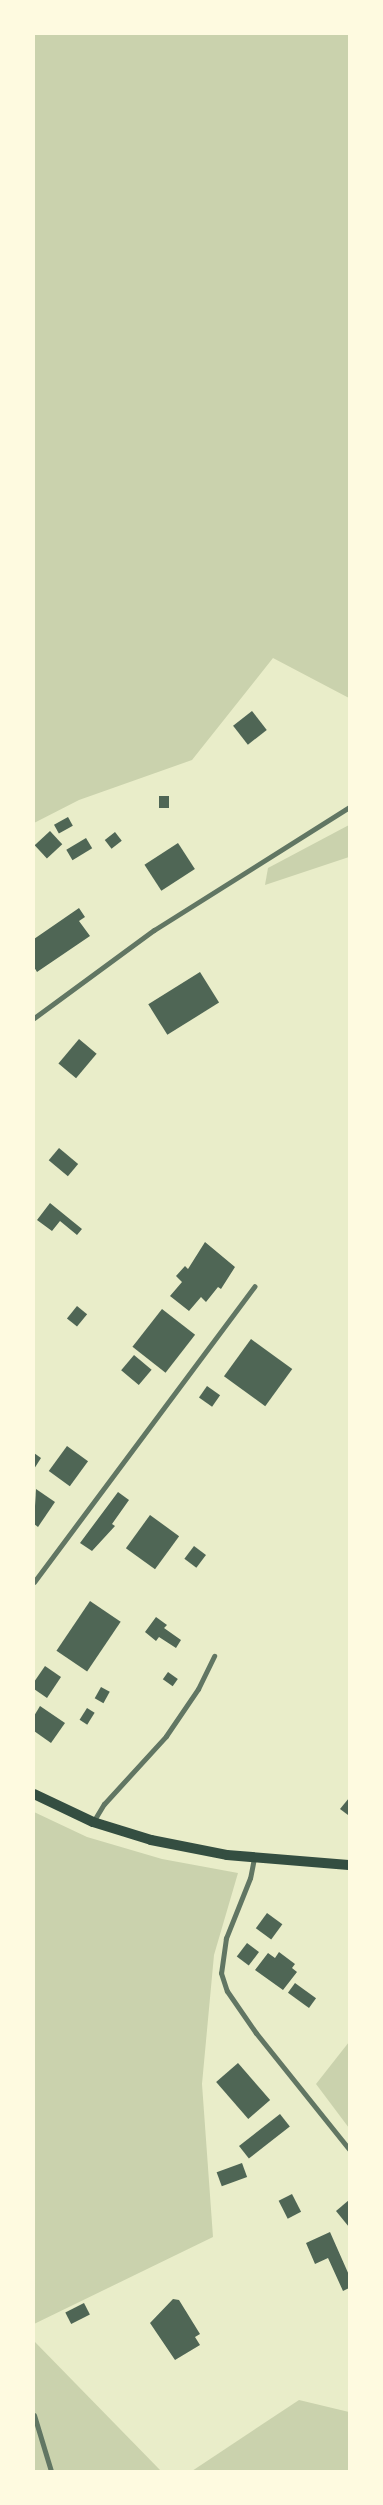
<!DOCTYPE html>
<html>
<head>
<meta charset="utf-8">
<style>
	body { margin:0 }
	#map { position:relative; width:383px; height:2505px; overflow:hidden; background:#e9edc9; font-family:"Noto Sans",sans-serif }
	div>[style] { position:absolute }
	.green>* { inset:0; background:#cad2ad }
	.building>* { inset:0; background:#4f6655; transform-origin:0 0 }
	.minor>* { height:5px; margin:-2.5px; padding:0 2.5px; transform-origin:2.5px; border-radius:2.5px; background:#617663 }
	.secondary>* { height:10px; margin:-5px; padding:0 5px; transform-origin:5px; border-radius:5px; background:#344e41 }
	span { translate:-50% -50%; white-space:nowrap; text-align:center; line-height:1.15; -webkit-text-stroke:4px #fefae0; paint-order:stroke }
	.frame { position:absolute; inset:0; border:35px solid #fefae0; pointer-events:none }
</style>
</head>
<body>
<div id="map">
	<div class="green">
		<i style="clip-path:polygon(34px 34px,349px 34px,349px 698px,273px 658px,192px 760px,79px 800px,34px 823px)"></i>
		<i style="clip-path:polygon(349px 825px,349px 857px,265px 885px,268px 868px)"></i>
		<i style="clip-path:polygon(34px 1812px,87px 1837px,162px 1859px,238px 1873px,214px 1955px,202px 2084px,213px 2237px,34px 2324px)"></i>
		<i style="clip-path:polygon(349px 2042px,349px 2128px,316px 2084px)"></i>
		<i style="clip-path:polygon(34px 2341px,161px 2471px,34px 2471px)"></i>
		<i style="clip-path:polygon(299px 2400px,349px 2412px,349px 2471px,192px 2471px)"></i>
	</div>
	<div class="building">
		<i style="left:252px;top:711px;width:24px;height:24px;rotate:52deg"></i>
		<i style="left:159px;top:796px;width:10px;height:12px"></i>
		<i style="left:68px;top:817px;width:10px;height:16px;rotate:61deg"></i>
		<i style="left:50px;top:831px;width:18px;height:21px;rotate:47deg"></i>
		<i style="left:115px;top:832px;width:11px;height:13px;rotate:52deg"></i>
		<i style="left:86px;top:838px;width:12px;height:23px;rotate:59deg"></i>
		<i style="left:178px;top:843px;width:31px;height:40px;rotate:57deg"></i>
		<i style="clip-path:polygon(79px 908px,85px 917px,79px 921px,90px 936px,37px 972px,34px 967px,34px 939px)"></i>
		<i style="left:200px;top:972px;width:36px;height:61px;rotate:58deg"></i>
		<i style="left:79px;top:1039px;width:23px;height:32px;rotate:40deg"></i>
		<i style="left:59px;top:1148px;width:25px;height:16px;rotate:40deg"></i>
		<i style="clip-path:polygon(50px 1203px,82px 1229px,77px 1235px,60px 1221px,52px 1231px,37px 1220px)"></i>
		<i style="clip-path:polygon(205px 1242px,235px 1267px,221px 1289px,218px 1287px,206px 1302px,201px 1297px,189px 1311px,170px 1296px,182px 1282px,176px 1276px,185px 1266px,188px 1269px)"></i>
		<i style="left:77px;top:1306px;width:13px;height:16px;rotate:39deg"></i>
		<i style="left:162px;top:1309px;width:42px;height:48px;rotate:38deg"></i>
		<i style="left:251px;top:1339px;width:51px;height:46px;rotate:36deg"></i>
		<i style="left:134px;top:1355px;width:23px;height:20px;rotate:40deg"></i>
		<i style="left:207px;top:1386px;width:16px;height:14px;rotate:35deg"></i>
		<i style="left:67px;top:1446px;width:26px;height:31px;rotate:36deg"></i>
		<i style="clip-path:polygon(34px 1453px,41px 1458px,34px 1469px)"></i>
		<i style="clip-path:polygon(36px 1489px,55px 1502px,38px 1527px,34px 1524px)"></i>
		<i style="clip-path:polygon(118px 1492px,129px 1500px,112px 1524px,115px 1526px,92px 1551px,80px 1543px)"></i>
		<i style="left:150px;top:1515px;width:36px;height:41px;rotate:36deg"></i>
		<i style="left:194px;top:1546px;width:15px;height:16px;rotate:37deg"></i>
		<i style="left:90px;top:1601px;width:37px;height:60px;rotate:34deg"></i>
		<i style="clip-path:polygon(156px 1617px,167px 1625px,164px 1628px,181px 1640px,176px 1648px,159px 1637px,156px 1641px,145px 1632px)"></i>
		<i style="clip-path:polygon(45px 1666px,61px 1677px,47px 1698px,34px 1689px,34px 1682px)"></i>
		<i style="left:168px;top:1672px;width:12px;height:9px;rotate:35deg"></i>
		<i style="left:101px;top:1687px;width:10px;height:13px;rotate:29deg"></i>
		<i style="clip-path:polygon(40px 1706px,65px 1723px,51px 1743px,34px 1731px,34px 1716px)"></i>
		<i style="left:87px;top:1708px;width:9px;height:14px;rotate:32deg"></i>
		<i style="clip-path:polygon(349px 1798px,349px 1814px,348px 1815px,340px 1809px)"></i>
		<i style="left:267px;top:1913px;width:19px;height:19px;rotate:36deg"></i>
		<i style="left:247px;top:1943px;width:15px;height:17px;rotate:37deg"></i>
		<i style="clip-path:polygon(279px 1952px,295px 1964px,292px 1968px,297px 1972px,283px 1990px,255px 1970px,268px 1953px,275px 1958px)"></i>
		<i style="left:295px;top:1983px;width:26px;height:12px;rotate:36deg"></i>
		<i style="left:238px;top:2063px;width:49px;height:29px;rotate:49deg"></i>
		<i style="left:280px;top:2114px;width:16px;height:52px;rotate:52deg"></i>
		<i style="left:242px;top:2163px;width:15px;height:27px;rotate:70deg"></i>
		<i style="left:292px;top:2194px;width:20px;height:15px;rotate:63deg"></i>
		<i style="clip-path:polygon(349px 2200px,349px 2227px,336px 2211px)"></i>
		<i style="clip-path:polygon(330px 2232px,349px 2275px,349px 2288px,343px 2291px,328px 2258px,315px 2264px,306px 2243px)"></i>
		<i style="clip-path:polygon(173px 2299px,179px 2300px,200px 2334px,195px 2337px,200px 2345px,175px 2360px,150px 2323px)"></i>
		<i style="left:84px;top:2303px;width:13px;height:21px;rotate:63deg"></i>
	</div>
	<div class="minor">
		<i style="left:34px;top:1018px;width:149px;rotate:-36.3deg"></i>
		<i style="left:154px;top:930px;width:231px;rotate:-32.2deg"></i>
		<i style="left:34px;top:1582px;width:369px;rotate:-53.3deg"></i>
		<i style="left:93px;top:1822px;width:21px;rotate:-59deg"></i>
		<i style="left:104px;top:1804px;width:92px;rotate:-47.6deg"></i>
		<i style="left:166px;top:1736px;width:57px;rotate:-55.8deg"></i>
		<i style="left:198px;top:1689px;width:37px;rotate:-64deg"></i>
		<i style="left:254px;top:1858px;width:20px;rotate:101deg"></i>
		<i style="left:250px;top:1878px;width:65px;rotate:111.8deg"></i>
		<i style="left:226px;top:1938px;width:35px;rotate:98deg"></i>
		<i style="left:221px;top:1973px;width:19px;rotate:72deg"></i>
		<i style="left:227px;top:1991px;width:51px;rotate:55.4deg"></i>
		<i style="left:256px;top:2033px;width:149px;rotate:51.3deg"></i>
		<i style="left:34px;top:2415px;width:59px;rotate:73.1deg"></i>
	</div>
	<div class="secondary">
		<i style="left:34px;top:1794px;width:65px;rotate:25.4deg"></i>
		<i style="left:93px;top:1822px;width:61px;rotate:17.2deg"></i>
		<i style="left:151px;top:1840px;width:77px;rotate:11.2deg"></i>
		<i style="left:227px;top:1855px;width:122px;rotate:4.7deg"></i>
	</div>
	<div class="frame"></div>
</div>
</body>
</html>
